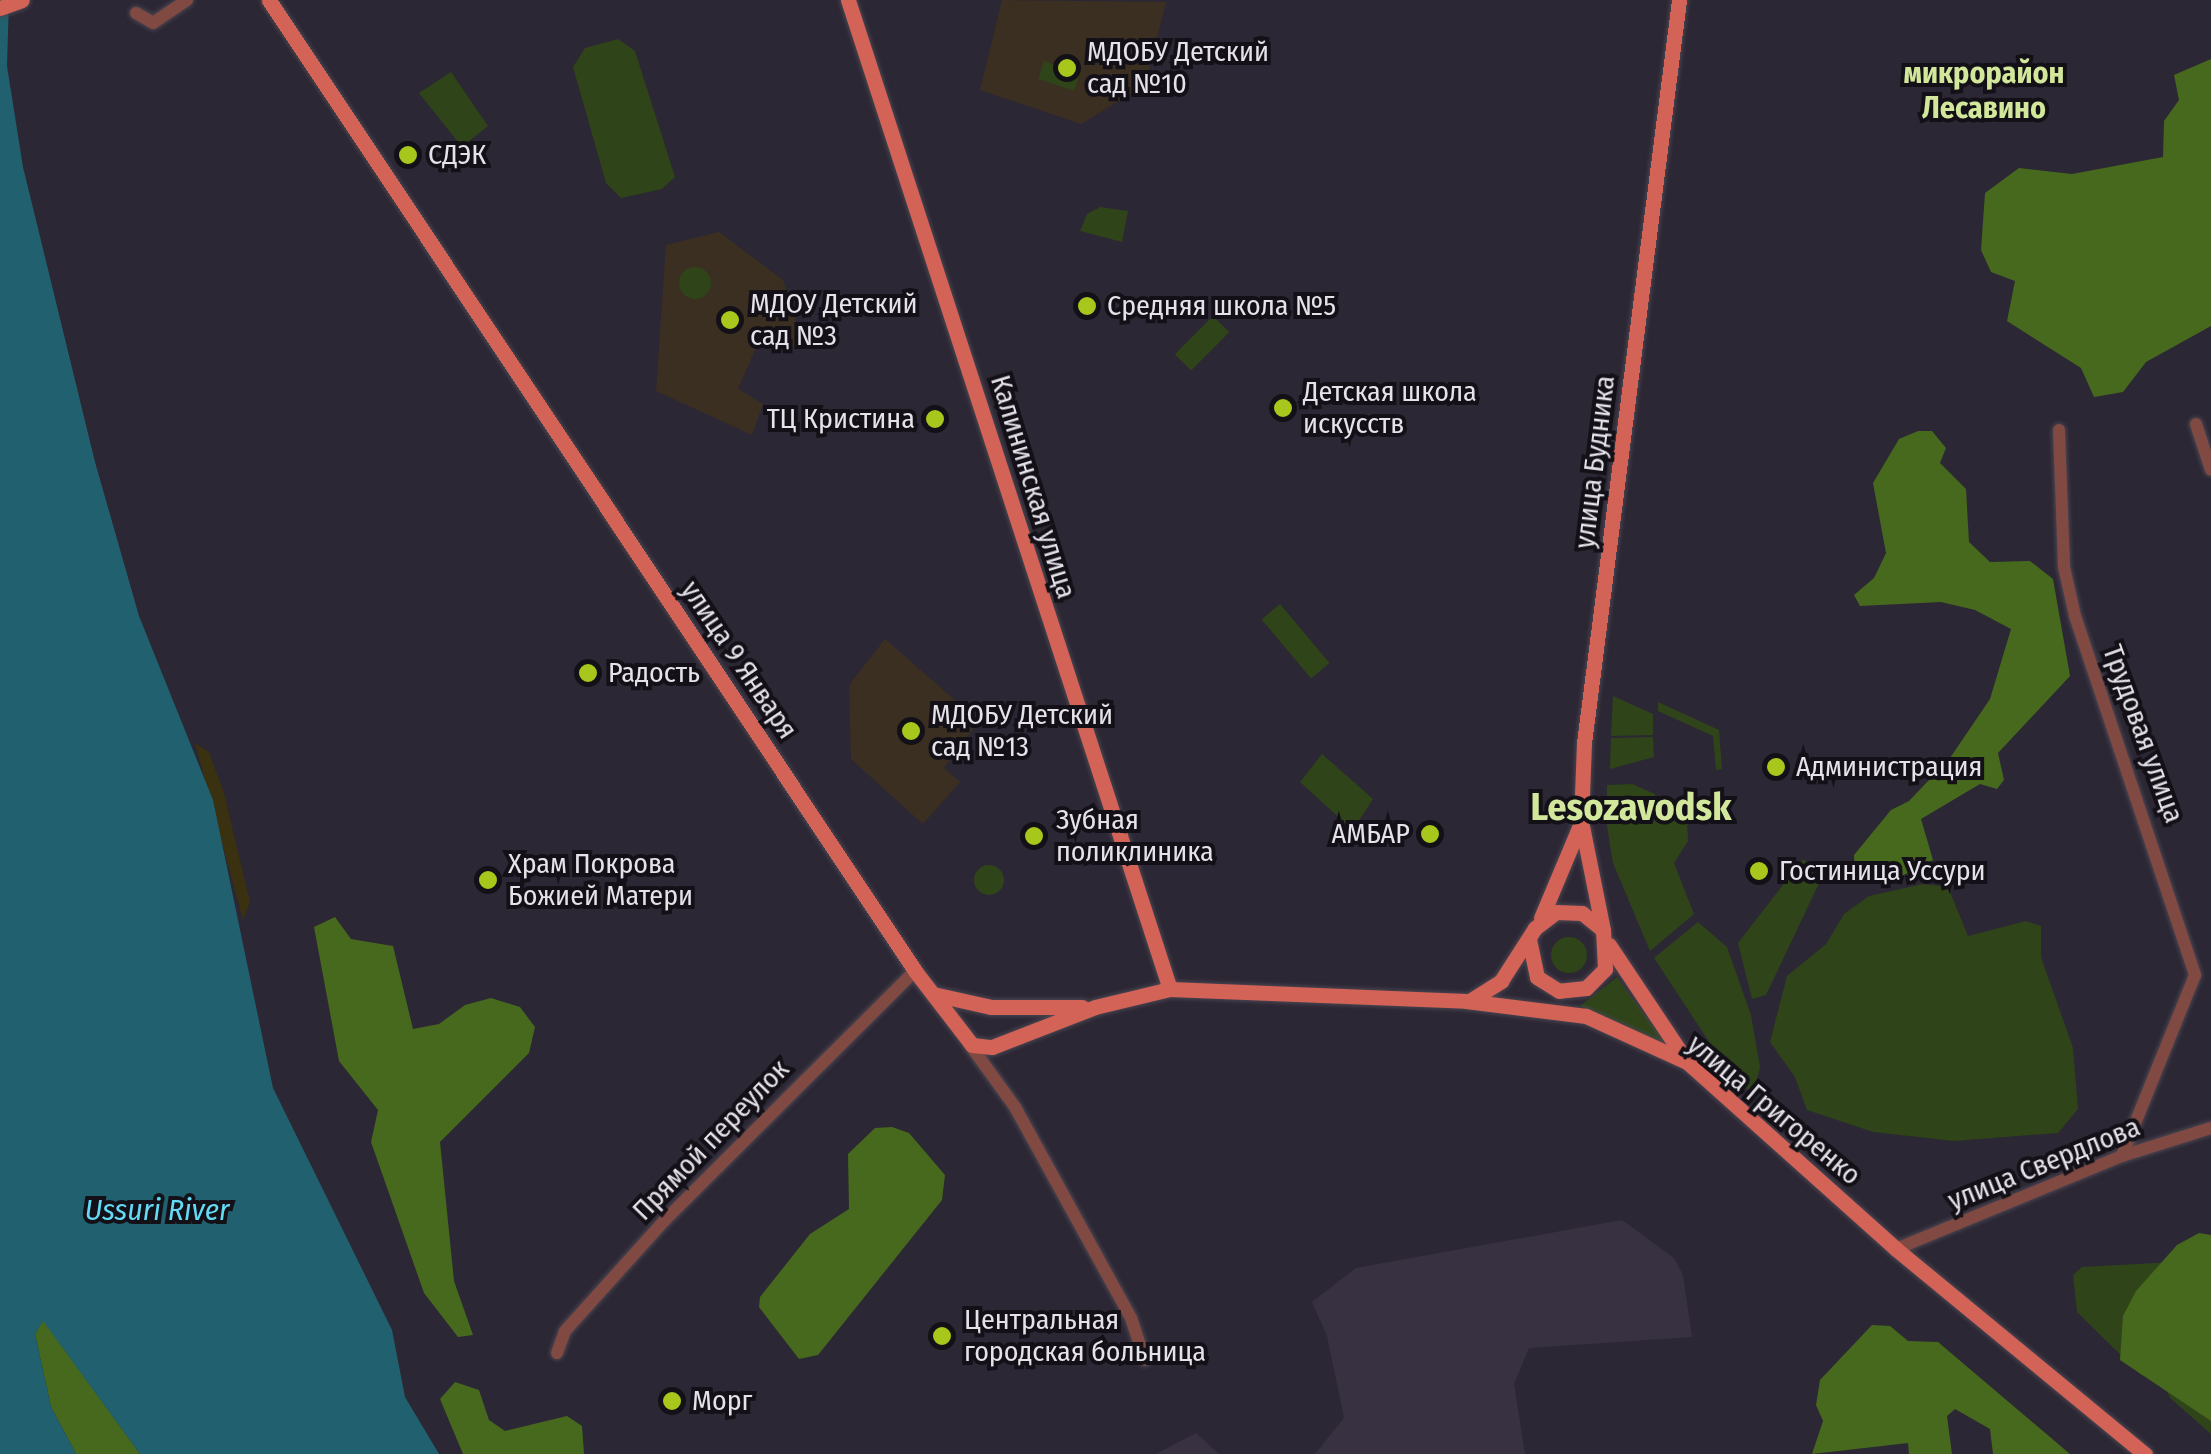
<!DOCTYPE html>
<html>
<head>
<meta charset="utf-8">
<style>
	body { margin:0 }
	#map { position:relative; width:2211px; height:1454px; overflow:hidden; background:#2c2734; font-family:"Fira Sans Condensed",sans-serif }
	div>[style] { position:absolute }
	.built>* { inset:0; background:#383142 }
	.education>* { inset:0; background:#3b2f21 }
	.green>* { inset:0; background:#2f4418; transform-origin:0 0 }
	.round { border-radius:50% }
	.forest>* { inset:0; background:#47691d }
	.sand>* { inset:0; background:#393110 }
	.water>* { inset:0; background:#21606e }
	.roads { filter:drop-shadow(0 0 2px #4a4551) drop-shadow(0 0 2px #4a4551) }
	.minor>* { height:12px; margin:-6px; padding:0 6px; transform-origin:6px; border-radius:6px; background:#804942 }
	.major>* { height:15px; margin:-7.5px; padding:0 7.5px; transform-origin:7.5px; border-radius:7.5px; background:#d46357 }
	.dots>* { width:28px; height:28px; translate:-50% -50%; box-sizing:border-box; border:5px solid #131117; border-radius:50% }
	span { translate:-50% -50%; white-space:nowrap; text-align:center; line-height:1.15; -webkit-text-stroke:8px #131117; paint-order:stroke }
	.poi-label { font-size:28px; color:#e5e2ea }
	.left { translate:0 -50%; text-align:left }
	.right { translate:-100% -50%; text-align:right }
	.street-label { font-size:28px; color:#e5e2ea }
	.neighbourhood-label { font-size:30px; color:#d2e79b; font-weight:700 }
	.water-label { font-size:30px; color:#64dbf6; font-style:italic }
	.district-label { font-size:38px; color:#d2e79b; font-weight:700 }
</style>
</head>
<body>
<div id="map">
	<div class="built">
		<i style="clip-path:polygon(1622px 1220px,1674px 1258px,1683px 1275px,1692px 1337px,1529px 1348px,1514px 1384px,1525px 1454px,1315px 1454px,1344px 1418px,1327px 1336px,1312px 1302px,1356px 1268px)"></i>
		<i style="clip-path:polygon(1196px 1433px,1219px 1454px,1156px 1454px)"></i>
	</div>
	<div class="education">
		<i style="clip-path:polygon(1002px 0,1166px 2px,1145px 85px,1081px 124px,980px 90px)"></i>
		<i style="clip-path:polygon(719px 232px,783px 280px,802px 340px,792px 348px,762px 334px,738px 389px,763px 404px,752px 435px,656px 391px,666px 245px)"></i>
		<i style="clip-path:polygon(885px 639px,979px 721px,944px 768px,960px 782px,923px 824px,851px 759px,849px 685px)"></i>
	</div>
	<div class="green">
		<i style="clip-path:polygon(618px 39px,635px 51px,675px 177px,662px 189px,621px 198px,606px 183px,573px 67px,585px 48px)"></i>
		<i style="left:1044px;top:61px;width:38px;height:19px;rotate:18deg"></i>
		<i style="clip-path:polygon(451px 72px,488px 126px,462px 147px,419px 93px)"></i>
		<i style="clip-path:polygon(1100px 207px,1128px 211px,1122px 242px,1080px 231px,1087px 214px)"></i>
		<i class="round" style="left:679px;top:267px;width:32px;height:32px"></i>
		<i style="left:1213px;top:316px;width:23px;height:54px;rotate:45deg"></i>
		<i style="left:1280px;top:604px;width:77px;height:24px;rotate:50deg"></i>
		<i style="clip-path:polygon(1613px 696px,1653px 714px,1653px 735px,1611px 736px)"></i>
		<i style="clip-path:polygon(1658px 702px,1719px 730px,1722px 769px,1716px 770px,1713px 736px,1658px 711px)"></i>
		<i style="clip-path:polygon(1653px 737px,1654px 757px,1610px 769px,1611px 738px)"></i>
		<i style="clip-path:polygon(1322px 754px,1373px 799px,1356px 825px,1346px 824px,1300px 782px)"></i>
		<i style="clip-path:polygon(1632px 784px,1655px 794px,1656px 813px,1607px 814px,1607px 785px)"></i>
		<i style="clip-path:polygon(1687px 818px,1688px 841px,1674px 863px,1694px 914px,1650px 951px,1613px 863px,1606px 820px)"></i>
		<i style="clip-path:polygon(1803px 859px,1823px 875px,1766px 995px,1752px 999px,1738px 943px)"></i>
		<i class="round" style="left:974px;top:865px;width:30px;height:30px"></i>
		<i style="clip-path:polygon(1923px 884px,1948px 887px,1968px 936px,2026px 921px,2041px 926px,2041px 957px,2073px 1048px,2078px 1109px,2058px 1133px,1954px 1141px,1873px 1132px,1807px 1110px,1795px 1077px,1770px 1042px,1787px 976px,1826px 944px,1844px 914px,1869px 896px)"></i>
		<i style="clip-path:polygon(1698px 922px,1727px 947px,1751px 1015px,1760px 1067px,1753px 1095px,1727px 1069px,1654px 958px)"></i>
		<i class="round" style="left:1551px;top:937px;width:36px;height:36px"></i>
		<i style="clip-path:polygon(1617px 977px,1670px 1049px,1580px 1006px)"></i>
		<i style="clip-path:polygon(2211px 1260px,2211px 1434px,2170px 1398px,2161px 1376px,2141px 1375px,2077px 1312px,2073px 1275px,2082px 1267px)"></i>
	</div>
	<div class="forest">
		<i style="clip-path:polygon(2211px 59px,2211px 326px,2146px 362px,2123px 392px,2094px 397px,2081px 368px,2007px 321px,2015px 281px,1991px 272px,1981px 250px,1985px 193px,2019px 168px,2072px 174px,2163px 157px,2164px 121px,2179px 100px,2174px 75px)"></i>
		<i style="clip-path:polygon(1918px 431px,1932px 431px,1946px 448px,1940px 463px,1966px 489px,1969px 542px,1990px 562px,2030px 561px,2053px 579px,2070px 676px,1998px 753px,2004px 780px,1997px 789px,1980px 784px,1921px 819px,1933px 860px,1888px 883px,1855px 875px,1854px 855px,1891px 810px,1909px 801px,1950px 758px,1990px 699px,2011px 629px,1975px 610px,1941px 602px,1860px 606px,1854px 595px,1874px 578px,1886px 553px,1873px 483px,1899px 439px)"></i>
		<i style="clip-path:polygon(335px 917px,351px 939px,393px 946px,413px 1029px,439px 1024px,465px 1005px,491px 998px,520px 1007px,535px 1027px,529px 1053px,440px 1142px,454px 1281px,473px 1335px,458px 1337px,424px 1293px,371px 1142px,378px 1110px,339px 1061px,314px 927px)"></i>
		<i style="clip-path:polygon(892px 1127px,909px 1133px,945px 1175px,942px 1200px,818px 1355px,799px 1359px,759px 1307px,760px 1297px,810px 1234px,849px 1209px,848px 1154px,875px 1128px)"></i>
		<i style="clip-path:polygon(2199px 1233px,2211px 1235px,2211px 1421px,2120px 1360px,2123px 1316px,2136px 1291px,2177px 1245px)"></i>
		<i style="clip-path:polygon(43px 1320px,140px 1454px,76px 1454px,51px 1407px,35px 1334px)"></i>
		<i style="clip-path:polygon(1872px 1325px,1890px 1326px,1908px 1341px,1938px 1342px,2070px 1454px,1993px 1454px,1990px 1429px,1955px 1409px,1947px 1416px,1952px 1454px,1909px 1454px,1908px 1443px,1812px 1454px,1823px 1421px,1816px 1405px,1820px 1380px)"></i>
		<i style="clip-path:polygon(455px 1382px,479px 1390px,489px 1420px,505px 1431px,567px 1416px,582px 1426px,584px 1454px,463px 1454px,440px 1399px)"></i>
	</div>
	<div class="sand">
		<i style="clip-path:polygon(195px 743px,209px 752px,224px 793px,250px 902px,243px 920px)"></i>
	</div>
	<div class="water">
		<i style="clip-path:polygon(0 0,9px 0,7px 66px,23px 167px,95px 462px,139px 616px,213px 800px,273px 1088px,392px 1330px,405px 1397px,439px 1454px,140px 1454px,43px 1321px,35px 1334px,51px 1407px,76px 1454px,0 1454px)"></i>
	</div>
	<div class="roads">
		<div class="minor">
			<i style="left:136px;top:13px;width:20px;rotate:30deg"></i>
			<i style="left:153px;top:23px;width:41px;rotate:-34.1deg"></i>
			<i style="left:2196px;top:424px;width:48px;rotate:71.9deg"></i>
			<i style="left:2059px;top:430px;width:137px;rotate:87.9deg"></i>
			<i style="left:2064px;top:567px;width:50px;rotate:77.3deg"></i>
			<i style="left:2075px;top:616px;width:379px;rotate:71.5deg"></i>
			<i style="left:2195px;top:975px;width:195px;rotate:112deg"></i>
			<i style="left:968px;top:1042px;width:80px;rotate:54.1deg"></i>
			<i style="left:1015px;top:1107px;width:241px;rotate:61.2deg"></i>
			<i style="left:1131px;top:1318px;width:44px;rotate:71.6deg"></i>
			<i style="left:1896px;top:1249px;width:244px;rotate:-22.4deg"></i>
			<i style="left:2122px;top:1156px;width:93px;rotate:-17.5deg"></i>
			<i style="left:557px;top:1353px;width:23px;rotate:-70deg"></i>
			<i style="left:565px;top:1331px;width:149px;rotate:-48deg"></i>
			<i style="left:665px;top:1220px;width:353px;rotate:-44.9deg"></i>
		</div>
		<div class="major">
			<i style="left:269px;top:0;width:1166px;rotate:56.36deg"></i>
			<i style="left:915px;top:971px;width:93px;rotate:52.4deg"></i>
			<i style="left:972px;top:1045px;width:20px;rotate:6deg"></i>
			<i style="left:992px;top:1047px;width:110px;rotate:-21.2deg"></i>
			<i style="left:1095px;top:1007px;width:77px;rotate:-13.5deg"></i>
			<i style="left:1170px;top:989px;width:296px;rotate:2.3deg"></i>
			<i style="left:1466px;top:1001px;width:121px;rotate:7.1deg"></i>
			<i style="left:1586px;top:1016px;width:111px;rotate:24.5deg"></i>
			<i style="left:1687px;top:1062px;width:280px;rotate:41.8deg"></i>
			<i style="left:1896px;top:1249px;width:323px;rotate:39.5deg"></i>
			<i style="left:848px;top:0;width:1040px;rotate:71.97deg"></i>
			<i style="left:0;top:8px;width:23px;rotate:-20deg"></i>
			<i style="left:1541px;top:918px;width:101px;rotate:-67.2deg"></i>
			<i style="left:1603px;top:930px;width:111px;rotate:-101.4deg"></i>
			<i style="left:1581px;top:821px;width:78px;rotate:-87.8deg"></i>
			<i style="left:1584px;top:743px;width:749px;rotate:-82.71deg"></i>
			<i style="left:1609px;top:945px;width:137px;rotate:56.3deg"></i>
			<i style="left:933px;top:994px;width:59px;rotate:12.6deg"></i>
			<i style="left:991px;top:1007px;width:91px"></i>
			<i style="left:1471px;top:1000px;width:36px;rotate:-32deg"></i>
			<i style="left:1501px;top:981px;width:63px;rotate:-57.3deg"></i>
			<i style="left:1535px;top:928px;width:26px;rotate:-37deg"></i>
			<i style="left:1556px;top:912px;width:26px;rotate:2deg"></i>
			<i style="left:1582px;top:913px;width:27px;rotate:39deg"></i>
			<i style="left:1603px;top:930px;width:39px;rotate:87deg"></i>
			<i style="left:1605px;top:969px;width:27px;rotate:135deg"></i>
			<i style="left:1586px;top:988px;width:27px;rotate:174deg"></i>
			<i style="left:1559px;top:991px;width:26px;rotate:-148deg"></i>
			<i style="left:1537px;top:977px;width:38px;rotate:-102deg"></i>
		</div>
	</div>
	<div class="dots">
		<i style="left:1067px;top:68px;background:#a8c71c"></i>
		<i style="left:408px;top:155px;background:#a8c71c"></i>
		<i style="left:1087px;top:306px;background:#a8c71c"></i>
		<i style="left:730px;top:320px;background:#a8c71c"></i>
		<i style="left:1283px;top:408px;background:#a8c71c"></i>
		<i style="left:935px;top:419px;background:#a8c71c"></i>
		<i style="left:588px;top:673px;background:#a8c71c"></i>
		<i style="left:911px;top:731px;background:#a8c71c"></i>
		<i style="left:1776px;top:767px;background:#a8c71c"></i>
		<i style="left:1430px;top:834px;background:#a8c71c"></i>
		<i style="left:1034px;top:836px;background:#a8c71c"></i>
		<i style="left:1759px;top:871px;background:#a8c71c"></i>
		<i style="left:488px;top:880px;background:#a8c71c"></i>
		<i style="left:942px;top:1336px;background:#a8c71c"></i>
		<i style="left:672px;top:1401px;background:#a8c71c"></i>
	</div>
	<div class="poi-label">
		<span class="left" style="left:1087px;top:68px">МДОБУ Детский<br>сад №10</span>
		<span class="left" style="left:428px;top:155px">СДЭК</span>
		<span class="left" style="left:750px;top:320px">МДОУ Детский<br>сад №3</span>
		<span class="left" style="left:1107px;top:306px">Средняя школа №5</span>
		<span class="left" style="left:1303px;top:408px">Детская школа<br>искусств</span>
		<span class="right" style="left:915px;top:419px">ТЦ Кристина</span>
		<span class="left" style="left:608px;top:673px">Радость</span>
		<span class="left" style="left:931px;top:731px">МДОБУ Детский<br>сад №13</span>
		<span class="left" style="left:1796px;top:767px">Администрация</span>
		<span class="left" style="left:1056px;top:836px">Зубная<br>поликлиника</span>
		<span class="right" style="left:1410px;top:834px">АМБАР</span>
		<span class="left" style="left:508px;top:880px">Храм Покрова<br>Божией Матери</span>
		<span class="left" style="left:1779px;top:871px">Гостиница Уссури</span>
		<span class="left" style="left:964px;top:1336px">Центральная<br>городская больница</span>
		<span class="left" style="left:692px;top:1401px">Морг</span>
	</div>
	<div class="street-label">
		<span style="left:1595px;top:462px;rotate:-83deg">улица Будника</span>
		<span style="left:1033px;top:487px;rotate:73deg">Калининская улица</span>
		<span style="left:739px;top:660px;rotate:56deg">улица 9 Января</span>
		<span style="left:2143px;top:734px;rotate:70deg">Трудовая улица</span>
		<span style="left:1774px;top:1110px;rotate:40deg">улица Григоренко</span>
		<span style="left:711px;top:1140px;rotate:-46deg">Прямой переулок</span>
		<span style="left:2044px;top:1164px;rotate:-22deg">улица Свердлова</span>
	</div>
	<div class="neighbourhood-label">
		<span style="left:1984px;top:90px">микрорайон<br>Лесавино</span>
	</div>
	<div class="water-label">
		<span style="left:157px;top:1210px">Ussuri River</span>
	</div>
	<div class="district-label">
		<span style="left:1631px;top:808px">Lesozavodsk</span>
	</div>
</div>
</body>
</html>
